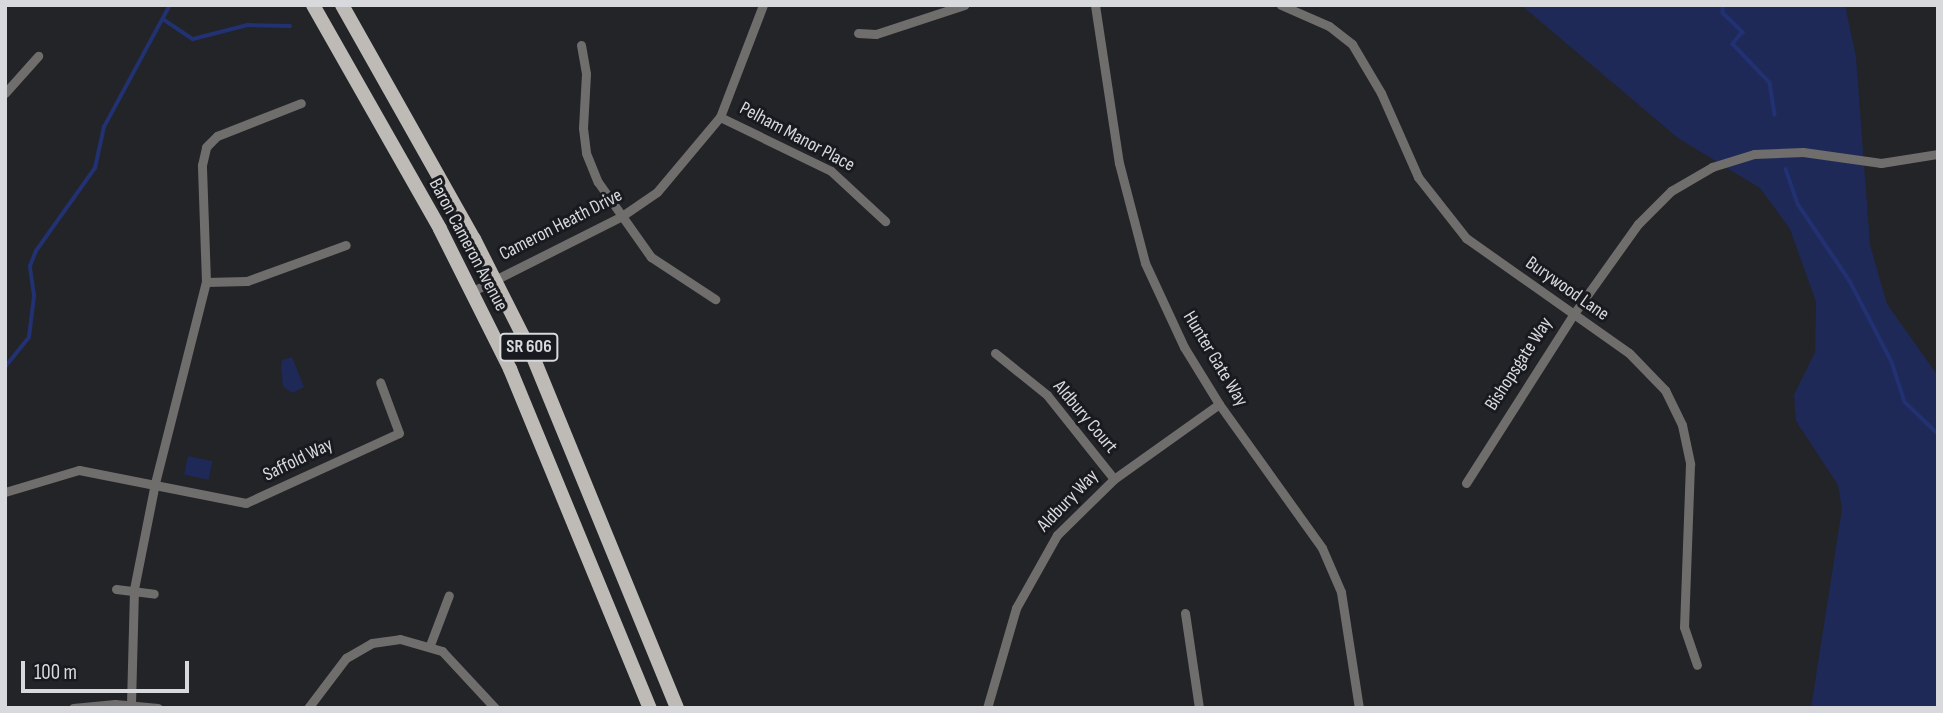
<!DOCTYPE html>
<html>
<head>
<meta charset="utf-8">
<style>
	body { margin:0 }
	#map { position:relative; width:1943px; height:713px; overflow:hidden; background:#222428; font-family:"Sofia Sans Condensed",sans-serif }
	div>[style] { position:absolute }
	.green>* { inset:0; background:#1e2957; transform-origin:0 0 }
	.stream>* { height:3.5px; margin:-1.75px; padding:0 1.75px; transform-origin:1.75px; border-radius:1.75px; background:#223172 }
	.street>* { height:9px; margin:-4.5px; padding:0 4.5px; transform-origin:4.5px; border-radius:4.5px; background:#706e6c }
	.primary>* { height:14px; margin:-7px; padding:0 7px; transform-origin:7px; border-radius:7px; background:#bebab6 }
	span { translate:-50% -50%; white-space:nowrap; text-align:center; line-height:1.15; -webkit-text-stroke:6px #191a1f; paint-order:stroke }
	.shield-label span { padding:2px 5px; background:#191a1f; border:2px solid; border-radius:5px; -webkit-text-stroke-width:0 }
	.shield-label { font-size:18px; color:#d8d9dc; font-weight:700 }
	.street-label { font-size:19px; color:#d8d9dc }
	.frame { position:absolute; inset:0; border:7px solid #d8d9dc; pointer-events:none }
	.scale { position:absolute; left:21px; top:661px; width:168px; height:32px; box-sizing:border-box; border:4px solid #d8d9dc; border-top:0; padding-left:9px; font-size:21px; line-height:24px; white-space:nowrap; color:#d8d9dc; -webkit-text-stroke:5px #191a1f; paint-order:stroke }
</style>
</head>
<body>
<div id="map">
	<div class="green">
		<i style="clip-path:polygon(1521px 5px,1845px 5px,1856px 57px,1870px 245px,1887px 304px,1938px 376px,1938px 708px,1811px 708px,1842px 509px,1838px 485px,1796px 421px,1794px 395px,1815px 352px,1816px 302px,1790px 229px,1760px 188px,1678px 138px)"></i>
		<i style="clip-path:polygon(292px 357px,304px 387px,292px 393px,283px 386px,281px 367px,282px 360px)"></i>
		<i style="left:188px;top:456px;width:25px;height:19px;rotate:12deg"></i>
	</div>
	<div class="stream">
		<i style="left:364px;top:5px;width:21px"></i>
		<i style="left:1723px;top:5px;width:8px;rotate:90deg"></i>
		<i style="left:1723px;top:13px;width:28px;rotate:44deg"></i>
		<i style="left:1743px;top:32px;width:16px;rotate:130deg"></i>
		<i style="left:1733px;top:44px;width:54px;rotate:46.5deg"></i>
		<i style="left:1770px;top:83px;width:32px;rotate:81deg"></i>
		<i style="left:163px;top:19px;width:36px;rotate:34deg"></i>
		<i style="left:193px;top:39px;width:57px;rotate:-14.3deg"></i>
		<i style="left:248px;top:25px;width:42px;rotate:1.4deg"></i>
		<i style="left:1786px;top:169px;width:37px;rotate:71deg"></i>
		<i style="left:1798px;top:204px;width:93px;rotate:56deg"></i>
		<i style="left:1850px;top:281px;width:91px;rotate:62.6deg"></i>
		<i style="left:1892px;top:362px;width:42px;rotate:72deg"></i>
		<i style="left:1905px;top:402px;width:46px;rotate:44.1deg"></i>
		<i style="left:5px;top:367px;width:38px;rotate:-51deg"></i>
		<i style="left:29px;top:337px;width:41px;rotate:-83deg"></i>
		<i style="left:34px;top:296px;width:30px;rotate:-98deg"></i>
		<i style="left:30px;top:266px;width:16px;rotate:-68deg"></i>
		<i style="left:36px;top:251px;width:102px;rotate:-54.6deg"></i>
		<i style="left:95px;top:168px;width:42px;rotate:-77.6deg"></i>
		<i style="left:104px;top:127px;width:139px;rotate:-61.6deg"></i>
	</div>
	<div class="street">
		<i style="left:1095px;top:5px;width:160px;rotate:81.4deg"></i>
		<i style="left:1119px;top:163px;width:103px;rotate:75.4deg"></i>
		<i style="left:1145px;top:263px;width:93px;rotate:65.1deg"></i>
		<i style="left:1184px;top:347px;width:67px;rotate:58.4deg"></i>
		<i style="left:1219px;top:404px;width:177px;rotate:54.4deg"></i>
		<i style="left:1322px;top:548px;width:48px;rotate:66.6deg"></i>
		<i style="left:1341px;top:592px;width:117px;rotate:81.2deg"></i>
		<i style="left:1281px;top:5px;width:52px;rotate:23.6deg"></i>
		<i style="left:1329px;top:26px;width:29px;rotate:38deg"></i>
		<i style="left:1352px;top:44px;width:57px;rotate:59.4deg"></i>
		<i style="left:1381px;top:93px;width:92px;rotate:66.2deg"></i>
		<i style="left:1418px;top:177px;width:78px;rotate:51.8deg"></i>
		<i style="left:1466px;top:238px;width:199px;rotate:35.2deg"></i>
		<i style="left:1629px;top:353px;width:52px;rotate:45.8deg"></i>
		<i style="left:1665px;top:390px;width:39px;rotate:64deg"></i>
		<i style="left:1682px;top:425px;width:40px;rotate:78deg"></i>
		<i style="left:1690px;top:464px;width:163px;rotate:92.1deg"></i>
		<i style="left:1684px;top:627px;width:40px;rotate:71.1deg"></i>
		<i style="left:858px;top:33px;width:18px;rotate:3deg"></i>
		<i style="left:876px;top:34px;width:93px;rotate:-18.2deg"></i>
		<i style="left:581px;top:45px;width:29px;rotate:80deg"></i>
		<i style="left:586px;top:74px;width:54px;rotate:93.2deg"></i>
		<i style="left:583px;top:128px;width:25px;rotate:83deg"></i>
		<i style="left:586px;top:153px;width:31px;rotate:68deg"></i>
		<i style="left:598px;top:182px;width:92px;rotate:54.8deg"></i>
		<i style="left:651px;top:257px;width:77px;rotate:33.3deg"></i>
		<i style="left:5px;top:93px;width:50px;rotate:-48.3deg"></i>
		<i style="left:720px;top:117px;width:123px;rotate:25.9deg"></i>
		<i style="left:831px;top:171px;width:74px;rotate:42.8deg"></i>
		<i style="left:206px;top:282px;width:41px;rotate:-1.4deg"></i>
		<i style="left:247px;top:281px;width:105px;rotate:-20deg"></i>
		<i style="left:473px;top:291px;width:167px;rotate:-26.7deg"></i>
		<i style="left:622px;top:216px;width:42px;rotate:-34.4deg"></i>
		<i style="left:657px;top:192px;width:98px;rotate:-50deg"></i>
		<i style="left:720px;top:117px;width:120px;rotate:-69deg"></i>
		<i style="left:995px;top:353px;width:67px;rotate:38.9deg"></i>
		<i style="left:1047px;top:395px;width:107px;rotate:51.4deg"></i>
		<i style="left:1466px;top:483px;width:199px;rotate:-57.5deg"></i>
		<i style="left:1573px;top:315px;width:112px;rotate:-54.5deg"></i>
		<i style="left:1638px;top:224px;width:47px;rotate:-45deg"></i>
		<i style="left:1671px;top:191px;width:48px;rotate:-30.3deg"></i>
		<i style="left:1712px;top:167px;width:44px;rotate:-17.2deg"></i>
		<i style="left:1754px;top:154px;width:49px;rotate:-2.3deg"></i>
		<i style="left:1803px;top:152px;width:79px;rotate:8deg"></i>
		<i style="left:1881px;top:163px;width:58px;rotate:-9deg"></i>
		<i style="left:5px;top:492px;width:77px;rotate:-16.6deg"></i>
		<i style="left:79px;top:470px;width:170px;rotate:11.2deg"></i>
		<i style="left:246px;top:503px;width:168px;rotate:-24.6deg"></i>
		<i style="left:399px;top:433px;width:54px;rotate:-110.4deg"></i>
		<i style="left:116px;top:589px;width:38px;rotate:7deg"></i>
		<i style="left:1185px;top:613px;width:96px;rotate:81.6deg"></i>
		<i style="left:430px;top:645px;width:53px;rotate:-69.2deg"></i>
		<i style="left:131px;top:704px;width:115px;rotate:-88.5deg"></i>
		<i style="left:134px;top:589px;width:108px;rotate:-78.8deg"></i>
		<i style="left:155px;top:483px;width:207px;rotate:-75.8deg"></i>
		<i style="left:206px;top:282px;width:117px;rotate:-92deg"></i>
		<i style="left:202px;top:165px;width:18px;rotate:-77deg"></i>
		<i style="left:206px;top:147px;width:16px;rotate:-45deg"></i>
		<i style="left:217px;top:136px;width:90px;rotate:-21.4deg"></i>
		<i style="left:73px;top:708px;width:42px;rotate:-5.4deg"></i>
		<i style="left:115px;top:704px;width:43px;rotate:5.3deg"></i>
		<i style="left:308px;top:708px;width:63px;rotate:-52.8deg"></i>
		<i style="left:346px;top:658px;width:30px;rotate:-30deg"></i>
		<i style="left:372px;top:643px;width:28px;rotate:-8deg"></i>
		<i style="left:400px;top:639px;width:44px;rotate:15.9deg"></i>
		<i style="left:442px;top:651px;width:78px;rotate:47.1deg"></i>
		<i style="left:987px;top:708px;width:104px;rotate:-73.8deg"></i>
		<i style="left:1016px;top:608px;width:84px;rotate:-60.7deg"></i>
		<i style="left:1057px;top:535px;width:80px;rotate:-44.5deg"></i>
		<i style="left:1114px;top:479px;width:129px;rotate:-35.5deg"></i>
	</div>
	<div class="primary">
		<i style="left:313px;top:5px;width:257px;rotate:60.4deg"></i>
		<i style="left:440px;top:229px;width:157px;rotate:63.4deg"></i>
		<i style="left:510px;top:369px;width:367px;rotate:67.6deg"></i>
		<i style="left:342px;top:5px;width:269px;rotate:60.6deg"></i>
		<i style="left:474px;top:239px;width:127px;rotate:63.2deg"></i>
		<i style="left:531px;top:352px;width:385px;rotate:67.7deg"></i>
	</div>
	<div class="shield-label">
		<span style="left:529px;top:347px">SR 606</span>
	</div>
	<div class="street-label">
		<span style="left:797px;top:137px;rotate:28deg">Pelham Manor Place</span>
		<span style="left:561px;top:225px;rotate:-27deg">Cameron Heath Drive</span>
		<span style="left:468px;top:245px;rotate:62deg">Baron Cameron Avenue</span>
		<span style="left:1567px;top:289px;rotate:35deg">Burywood Lane</span>
		<span style="left:1215px;top:359px;rotate:59deg">Hunter Gate Way</span>
		<span style="left:1519px;top:364px;rotate:-57deg">Bishopsgate Way</span>
		<span style="left:1085px;top:417px;rotate:50deg">Aldbury Court</span>
		<span style="left:298px;top:460px;rotate:-26deg">Saffold Way</span>
		<span style="left:1068px;top:501px;rotate:-46deg">Aldbury Way</span>
	</div>
	<div class="frame"></div>
	<div class="scale">100 m</div>
</div>
</body>
</html>
